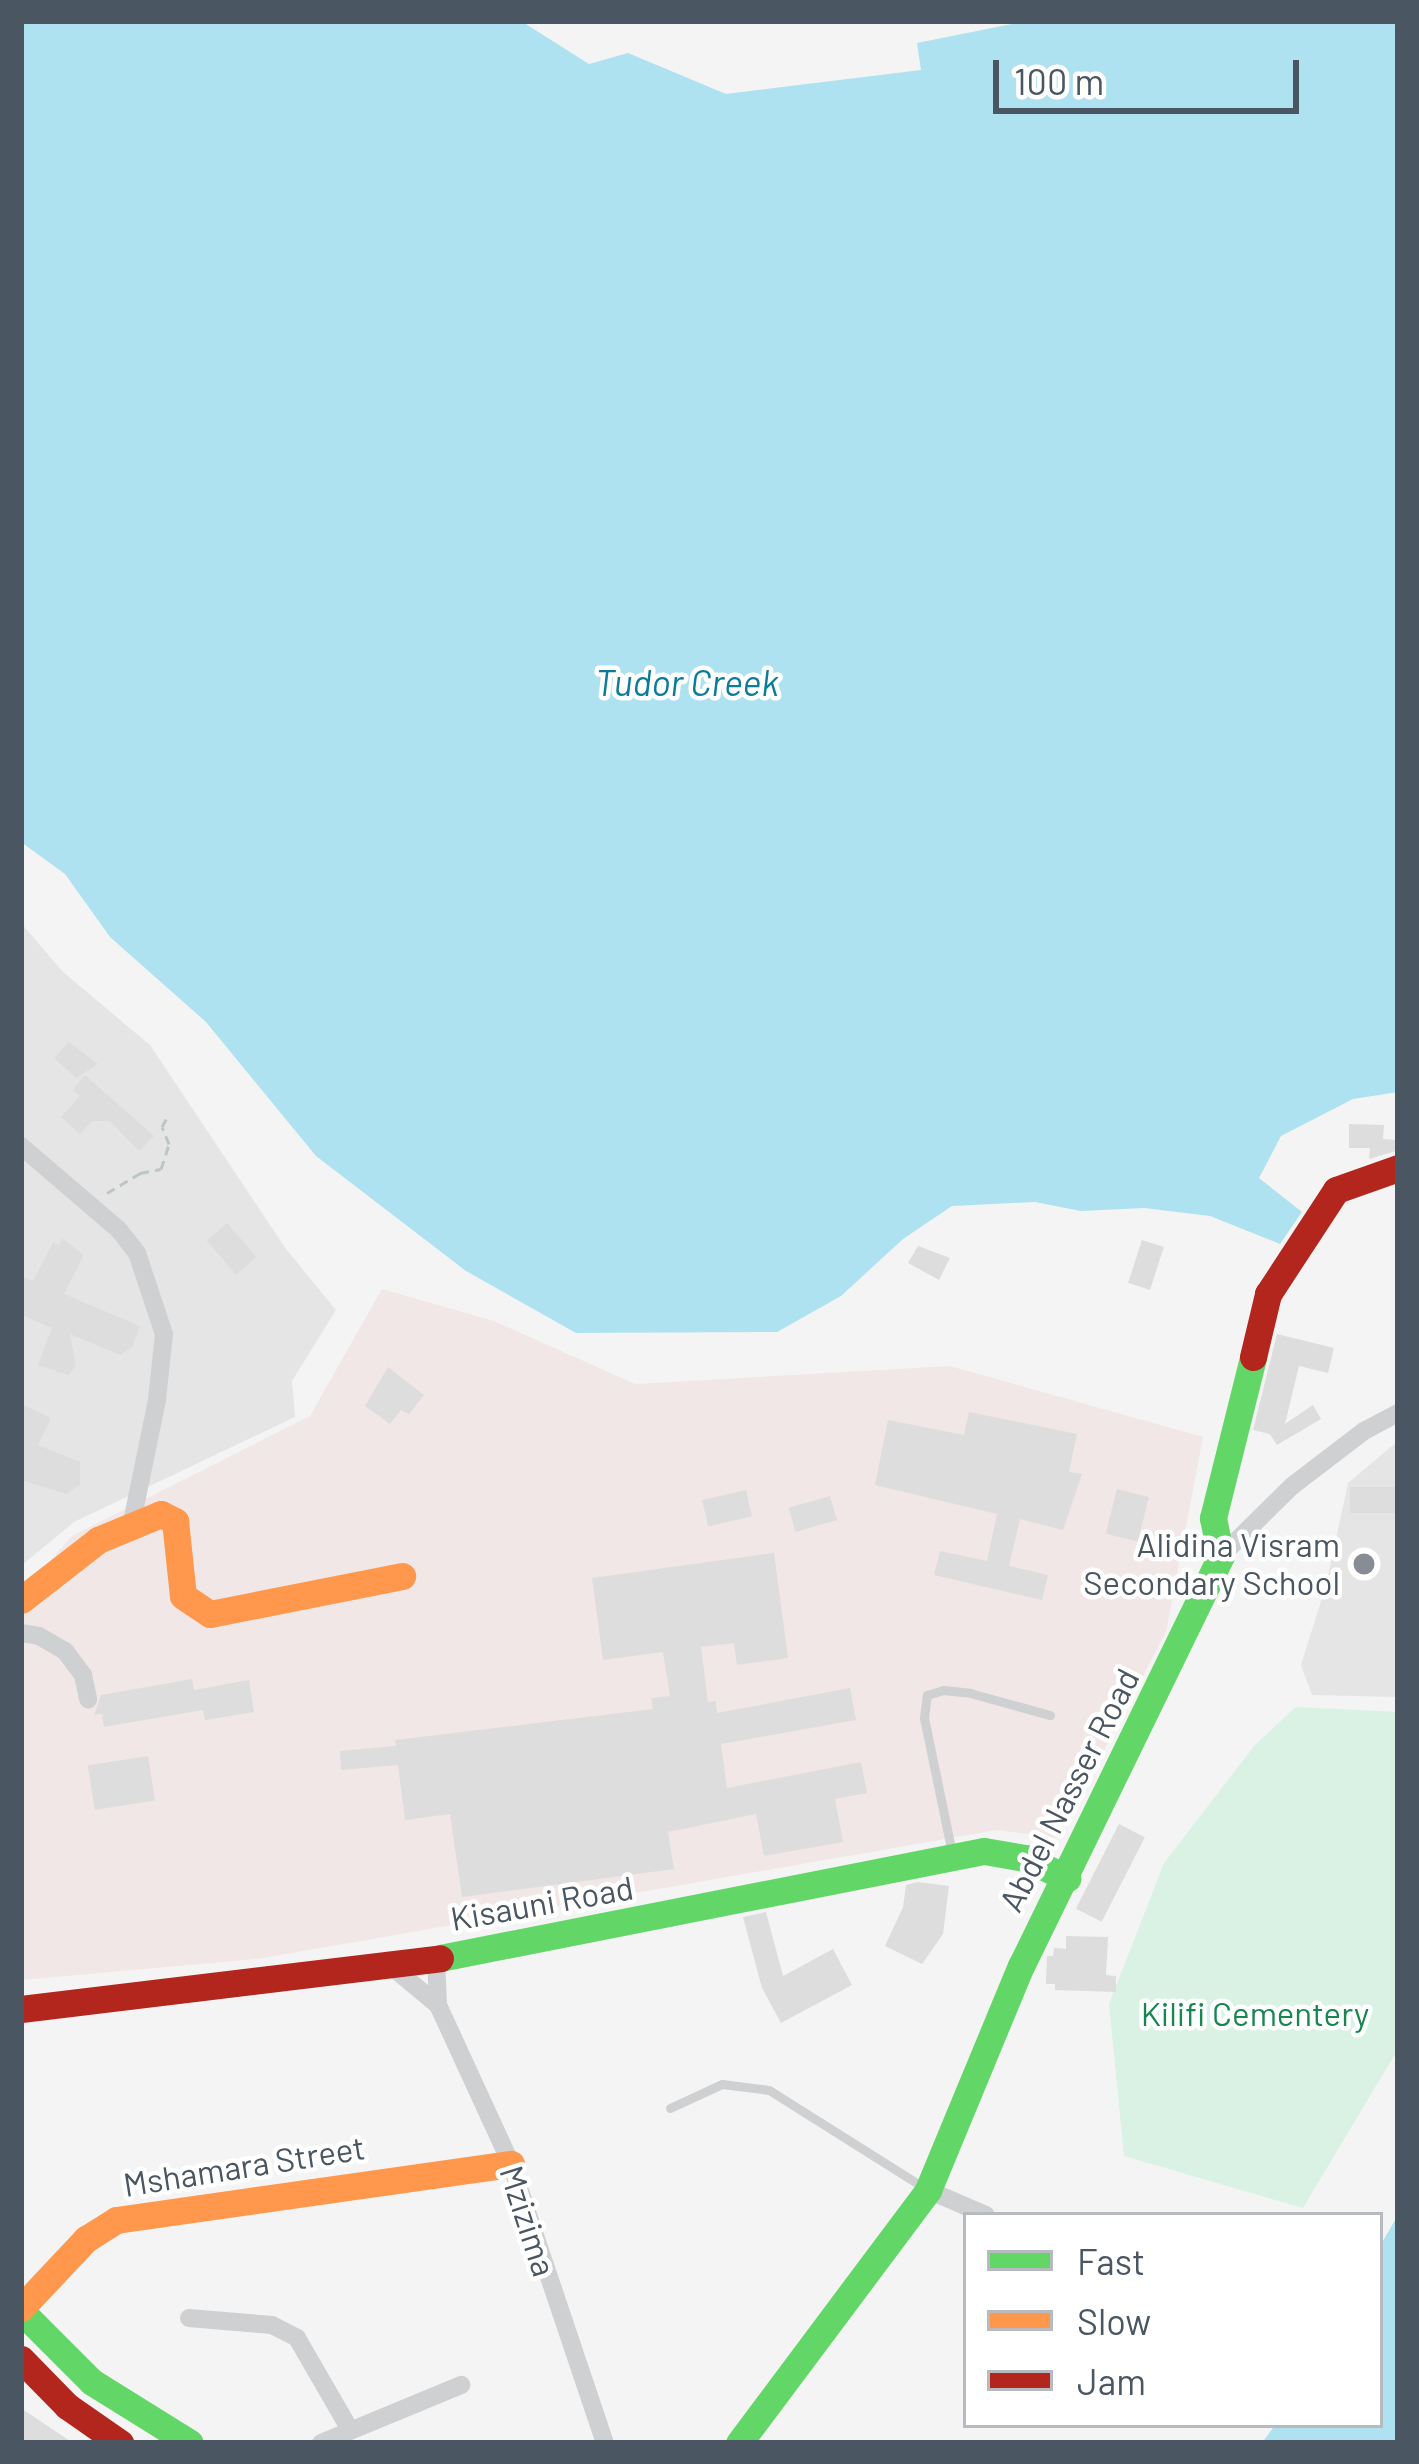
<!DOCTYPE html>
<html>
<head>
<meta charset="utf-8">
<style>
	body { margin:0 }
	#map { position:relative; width:1419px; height:2464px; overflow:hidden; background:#f4f4f4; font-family:Barlow,sans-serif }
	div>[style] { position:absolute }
	.education>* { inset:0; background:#e6e5e6 }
	.medical>* { inset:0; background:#f1e7e6 }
	.green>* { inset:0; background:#d9f2e3 }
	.water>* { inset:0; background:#aee2f0 }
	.building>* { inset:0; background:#ddddde; transform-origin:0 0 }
	.path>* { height:3px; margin-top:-1.5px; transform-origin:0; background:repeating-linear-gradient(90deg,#bcc7c4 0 9px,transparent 0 15px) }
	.lane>* { height:9px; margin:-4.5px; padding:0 4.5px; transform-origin:4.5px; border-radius:4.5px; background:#ced0d2 }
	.street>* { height:18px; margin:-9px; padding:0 9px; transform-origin:9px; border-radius:9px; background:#ced0d2 }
	.fast>* { height:27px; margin:-13.5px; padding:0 13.5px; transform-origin:13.5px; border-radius:13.5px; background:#63d668 }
	.slow>* { height:27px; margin:-13.5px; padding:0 13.5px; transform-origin:13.5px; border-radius:13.5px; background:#ff974d }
	.jam>* { height:27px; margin:-13.5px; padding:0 13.5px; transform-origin:13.5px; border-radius:13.5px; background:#b3261e }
	.dots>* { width:33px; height:33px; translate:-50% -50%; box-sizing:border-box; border:6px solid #fff; border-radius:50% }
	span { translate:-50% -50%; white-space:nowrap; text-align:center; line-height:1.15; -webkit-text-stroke:9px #fff; paint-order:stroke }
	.poi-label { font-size:33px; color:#4a5661 }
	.right { translate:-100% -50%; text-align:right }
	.street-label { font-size:33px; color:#4a5661 }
	.park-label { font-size:33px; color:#17864f }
	.water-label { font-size:36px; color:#0c7c9b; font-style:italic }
	.frame { position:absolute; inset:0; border:24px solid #4a5661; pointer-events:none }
	.legend { position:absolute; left:963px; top:2212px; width:420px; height:216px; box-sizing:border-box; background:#fff; border:3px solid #b7bbc0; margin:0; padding:15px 21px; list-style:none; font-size:36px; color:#4a5661 }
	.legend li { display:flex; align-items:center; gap:24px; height:60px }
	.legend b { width:60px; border:3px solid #b7bbc0 }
	.scale { position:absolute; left:993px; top:60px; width:306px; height:54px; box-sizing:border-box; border:6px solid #4a5661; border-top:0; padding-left:15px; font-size:36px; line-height:42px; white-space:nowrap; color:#4a5661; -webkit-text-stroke:9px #fff; paint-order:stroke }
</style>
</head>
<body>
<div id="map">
	<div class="education">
		<i style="clip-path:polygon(21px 923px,63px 972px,150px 1045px,286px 1249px,336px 1310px,292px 1381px,295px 1417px,74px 1522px,21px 1566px)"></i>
		<i style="clip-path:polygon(1398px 1441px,1398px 1697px,1312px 1695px,1301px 1665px,1326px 1585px,1348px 1483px)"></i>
	</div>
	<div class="medical">
		<i style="clip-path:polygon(382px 1289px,494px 1321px,635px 1384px,950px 1366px,1203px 1437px,1166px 1632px,1058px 1838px,997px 1830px,257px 1959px,21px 1980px,21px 1594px,72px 1536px,310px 1416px)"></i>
	</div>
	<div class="green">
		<i style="clip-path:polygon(1296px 1707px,1398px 1712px,1398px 2049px,1303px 2208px,1124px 2156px,1109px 2004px,1164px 1863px,1255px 1745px)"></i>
	</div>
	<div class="water">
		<i style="clip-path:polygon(21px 21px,521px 21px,589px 64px,628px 53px,726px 94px,921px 70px,917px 43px,1027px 21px,1387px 21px,1398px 26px,1398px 1092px,1353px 1099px,1281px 1136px,1259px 1178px,1302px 1212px,1280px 1244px,1210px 1216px,1144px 1208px,1081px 1211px,1035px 1202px,952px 1206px,903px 1239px,841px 1296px,777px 1332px,576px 1333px,466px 1271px,316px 1156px,206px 1022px,110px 937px,65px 874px,21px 842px)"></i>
		<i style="clip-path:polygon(1398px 2215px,1398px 2443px,1262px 2443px,1275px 2425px,1380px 2425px,1380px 2246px)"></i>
	</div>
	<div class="building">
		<i style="clip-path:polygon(69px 1042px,98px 1064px,76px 1078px,54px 1058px)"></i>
		<i style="clip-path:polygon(85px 1075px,154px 1136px,139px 1151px,110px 1121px,92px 1121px,80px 1134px,61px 1117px,80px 1096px,73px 1090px)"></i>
		<i style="clip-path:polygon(1349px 1124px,1384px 1125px,1383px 1139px,1396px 1140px,1396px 1151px,1369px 1159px,1370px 1148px,1349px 1148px)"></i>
		<i style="left:227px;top:1223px;width:45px;height:27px;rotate:49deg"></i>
		<i style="clip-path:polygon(62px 1238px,84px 1255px,64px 1294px,140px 1326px,132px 1347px,120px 1355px,70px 1334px,76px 1366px,68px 1375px,38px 1365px,52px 1328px,21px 1315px,21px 1276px,33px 1281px,53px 1242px,59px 1245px)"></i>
		<i style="left:1142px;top:1240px;width:23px;height:45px;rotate:18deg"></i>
		<i style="clip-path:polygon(918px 1246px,950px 1258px,939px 1280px,908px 1263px)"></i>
		<i style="clip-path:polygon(1277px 1334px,1334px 1348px,1328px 1373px,1299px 1366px,1285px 1424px,1313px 1405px,1321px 1419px,1277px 1445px,1270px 1434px,1253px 1430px)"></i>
		<i style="clip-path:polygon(388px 1367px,424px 1395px,409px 1414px,401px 1410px,390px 1424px,365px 1406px)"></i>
		<i style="clip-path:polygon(21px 1404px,51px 1418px,38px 1445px,80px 1462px,80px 1485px,66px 1494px,21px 1480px)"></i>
		<i style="clip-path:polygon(969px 1412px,1077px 1434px,1069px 1472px,1082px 1474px,1063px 1530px,1020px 1519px,1009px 1566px,1048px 1575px,1042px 1600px,934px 1575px,940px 1551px,987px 1561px,997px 1514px,875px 1485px,888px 1420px,964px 1435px)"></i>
		<i style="left:1398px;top:1487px;width:26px;height:48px;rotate:90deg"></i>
		<i style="left:1117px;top:1489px;width:33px;height:46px;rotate:14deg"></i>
		<i style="left:746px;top:1490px;width:27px;height:45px;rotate:77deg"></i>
		<i style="left:830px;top:1496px;width:25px;height:43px;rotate:74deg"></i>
		<i style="clip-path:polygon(774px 1553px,788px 1658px,737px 1665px,734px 1643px,701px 1647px,708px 1702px,716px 1701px,717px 1713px,850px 1688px,856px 1720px,721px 1744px,727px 1788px,861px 1762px,867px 1793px,835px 1799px,843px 1842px,764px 1856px,756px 1814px,668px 1832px,674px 1869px,462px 1897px,450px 1814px,405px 1820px,398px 1765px,341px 1770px,340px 1751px,396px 1746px,395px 1740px,653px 1709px,651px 1698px,670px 1696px,663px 1652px,603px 1660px,592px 1578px)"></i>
		<i style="clip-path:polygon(192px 1679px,194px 1690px,249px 1680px,254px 1712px,205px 1720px,203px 1710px,104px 1727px,102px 1714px,94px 1715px,101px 1695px)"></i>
		<i style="left:148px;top:1756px;width:45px;height:61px;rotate:81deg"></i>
		<i style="left:1119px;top:1824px;width:29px;height:95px;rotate:27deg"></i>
		<i style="clip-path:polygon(918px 1882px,949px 1886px,943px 1934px,922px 1964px,885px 1946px,903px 1907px,906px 1885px)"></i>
		<i style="clip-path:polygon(766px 1912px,783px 1976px,833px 1949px,852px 1985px,781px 2023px,762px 1988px,743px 1917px)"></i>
		<i style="clip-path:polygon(1066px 1936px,1108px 1937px,1106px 1975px,1116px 1976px,1116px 1992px,1055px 1990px,1055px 1984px,1046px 1984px,1047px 1956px,1053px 1956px,1054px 1948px,1066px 1949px)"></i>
		<i style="clip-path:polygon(21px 2408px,73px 2443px,21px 2443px)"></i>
	</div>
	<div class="path">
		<i style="left:107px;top:1193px;width:39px;rotate:-31deg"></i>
		<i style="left:140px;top:1173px;width:21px;rotate:-11deg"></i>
		<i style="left:161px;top:1169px;width:26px;rotate:-72deg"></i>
		<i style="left:169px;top:1144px;width:18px;rotate:-112deg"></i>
		<i style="left:162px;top:1127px;width:13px;rotate:-63deg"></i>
	</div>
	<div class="lane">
		<i style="left:952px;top:1853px;width:138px;rotate:-101.7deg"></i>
		<i style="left:924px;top:1718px;width:23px;rotate:-83deg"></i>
		<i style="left:927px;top:1695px;width:17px;rotate:-17deg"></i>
		<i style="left:943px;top:1690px;width:27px;rotate:6deg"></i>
		<i style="left:970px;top:1693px;width:83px;rotate:15.4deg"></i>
		<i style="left:670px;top:2108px;width:57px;rotate:-24.8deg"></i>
		<i style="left:722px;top:2084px;width:47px;rotate:7.3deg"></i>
		<i style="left:769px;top:2090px;width:182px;rotate:32.2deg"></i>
	</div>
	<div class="street">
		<i style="left:21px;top:1146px;width:129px;rotate:40.6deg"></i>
		<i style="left:119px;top:1230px;width:29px;rotate:52deg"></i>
		<i style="left:137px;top:1253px;width:85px;rotate:71.6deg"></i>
		<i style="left:164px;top:1334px;width:66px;rotate:96.1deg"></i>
		<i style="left:157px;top:1400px;width:125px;rotate:101.6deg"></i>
		<i style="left:1221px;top:1556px;width:100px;rotate:-44.6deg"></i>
		<i style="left:1292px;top:1486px;width:91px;rotate:-37.4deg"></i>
		<i style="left:1364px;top:1431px;width:38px;rotate:-28deg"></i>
		<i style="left:21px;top:1633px;width:18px;rotate:9deg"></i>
		<i style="left:39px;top:1636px;width:30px;rotate:30deg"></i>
		<i style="left:65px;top:1651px;width:30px;rotate:53deg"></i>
		<i style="left:83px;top:1675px;width:25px;rotate:78deg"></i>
		<i style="left:436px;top:1959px;width:46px;rotate:87.5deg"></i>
		<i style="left:438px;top:2005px;width:175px;rotate:65.3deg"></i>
		<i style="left:511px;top:2164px;width:294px;rotate:71.4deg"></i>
		<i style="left:391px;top:1966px;width:61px;rotate:39.7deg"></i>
		<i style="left:928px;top:2190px;width:63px;rotate:23.3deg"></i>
		<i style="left:189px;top:2318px;width:83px;rotate:4.8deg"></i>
		<i style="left:272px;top:2325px;width:28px;rotate:27deg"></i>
		<i style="left:297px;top:2338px;width:104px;rotate:60deg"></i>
		<i style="left:321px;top:2443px;width:152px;rotate:-22.5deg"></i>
	</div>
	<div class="fast">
		<i style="left:440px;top:1958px;width:554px;rotate:-11.13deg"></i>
		<i style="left:984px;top:1851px;width:42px;rotate:9.7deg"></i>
		<i style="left:1025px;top:1858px;width:47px;rotate:25.5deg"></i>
		<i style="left:21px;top:2311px;width:100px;rotate:45deg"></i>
		<i style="left:92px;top:2382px;width:115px;rotate:31.9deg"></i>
		<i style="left:739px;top:2443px;width:316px;rotate:-53.2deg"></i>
		<i style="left:928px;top:2190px;width:243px;rotate:-67.5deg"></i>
		<i style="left:1021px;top:1966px;width:456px;rotate:-64deg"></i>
		<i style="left:1221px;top:1556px;width:39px;rotate:-102deg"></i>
		<i style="left:1213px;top:1518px;width:166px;rotate:-76deg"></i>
	</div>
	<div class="slow">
		<i style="left:21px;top:1600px;width:98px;rotate:-37.9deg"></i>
		<i style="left:98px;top:1540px;width:68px;rotate:-22.4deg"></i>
		<i style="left:161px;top:1514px;width:16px;rotate:27deg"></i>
		<i style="left:175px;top:1521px;width:75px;rotate:83.9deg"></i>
		<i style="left:183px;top:1596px;width:32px;rotate:34deg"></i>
		<i style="left:210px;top:1614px;width:196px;rotate:-11.2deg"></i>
		<i style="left:21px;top:2308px;width:95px;rotate:-46.7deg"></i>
		<i style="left:86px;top:2239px;width:36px;rotate:-32deg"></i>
		<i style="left:116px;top:2220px;width:399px;rotate:-8.1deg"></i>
	</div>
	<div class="jam">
		<i style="left:1253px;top:1357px;width:65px;rotate:-76.6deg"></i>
		<i style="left:1268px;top:1294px;width:124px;rotate:-56.8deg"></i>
		<i style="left:1336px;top:1190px;width:66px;rotate:-19.5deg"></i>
		<i style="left:21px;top:2009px;width:422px;rotate:-6.9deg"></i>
		<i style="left:21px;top:2359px;width:66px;rotate:45.6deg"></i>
		<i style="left:67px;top:2406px;width:65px;rotate:34.9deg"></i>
	</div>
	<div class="dots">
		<i style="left:1364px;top:1564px;background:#868d94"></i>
	</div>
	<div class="poi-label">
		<span class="right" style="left:1340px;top:1564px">Alidina Visram<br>Secondary School</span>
	</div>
	<div class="street-label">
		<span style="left:1069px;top:1790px;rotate:-63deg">Abdel Nasser Road</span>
		<span style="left:542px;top:1903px;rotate:-10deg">Kisauni Road</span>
		<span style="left:244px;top:2166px;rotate:-9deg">Mshamara Street</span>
		<span style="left:528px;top:2221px;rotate:72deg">Mzizima</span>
	</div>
	<div class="park-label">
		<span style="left:1255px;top:2014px">Kilifi Cementery</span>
	</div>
	<div class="water-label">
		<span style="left:687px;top:682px">Tudor Creek</span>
	</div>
	<div class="frame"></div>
	<ul class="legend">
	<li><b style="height:15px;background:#63d668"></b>Fast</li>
	<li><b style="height:15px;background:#ff974d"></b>Slow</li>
	<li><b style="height:15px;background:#b3261e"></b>Jam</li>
	</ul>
	<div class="scale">100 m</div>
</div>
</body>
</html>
